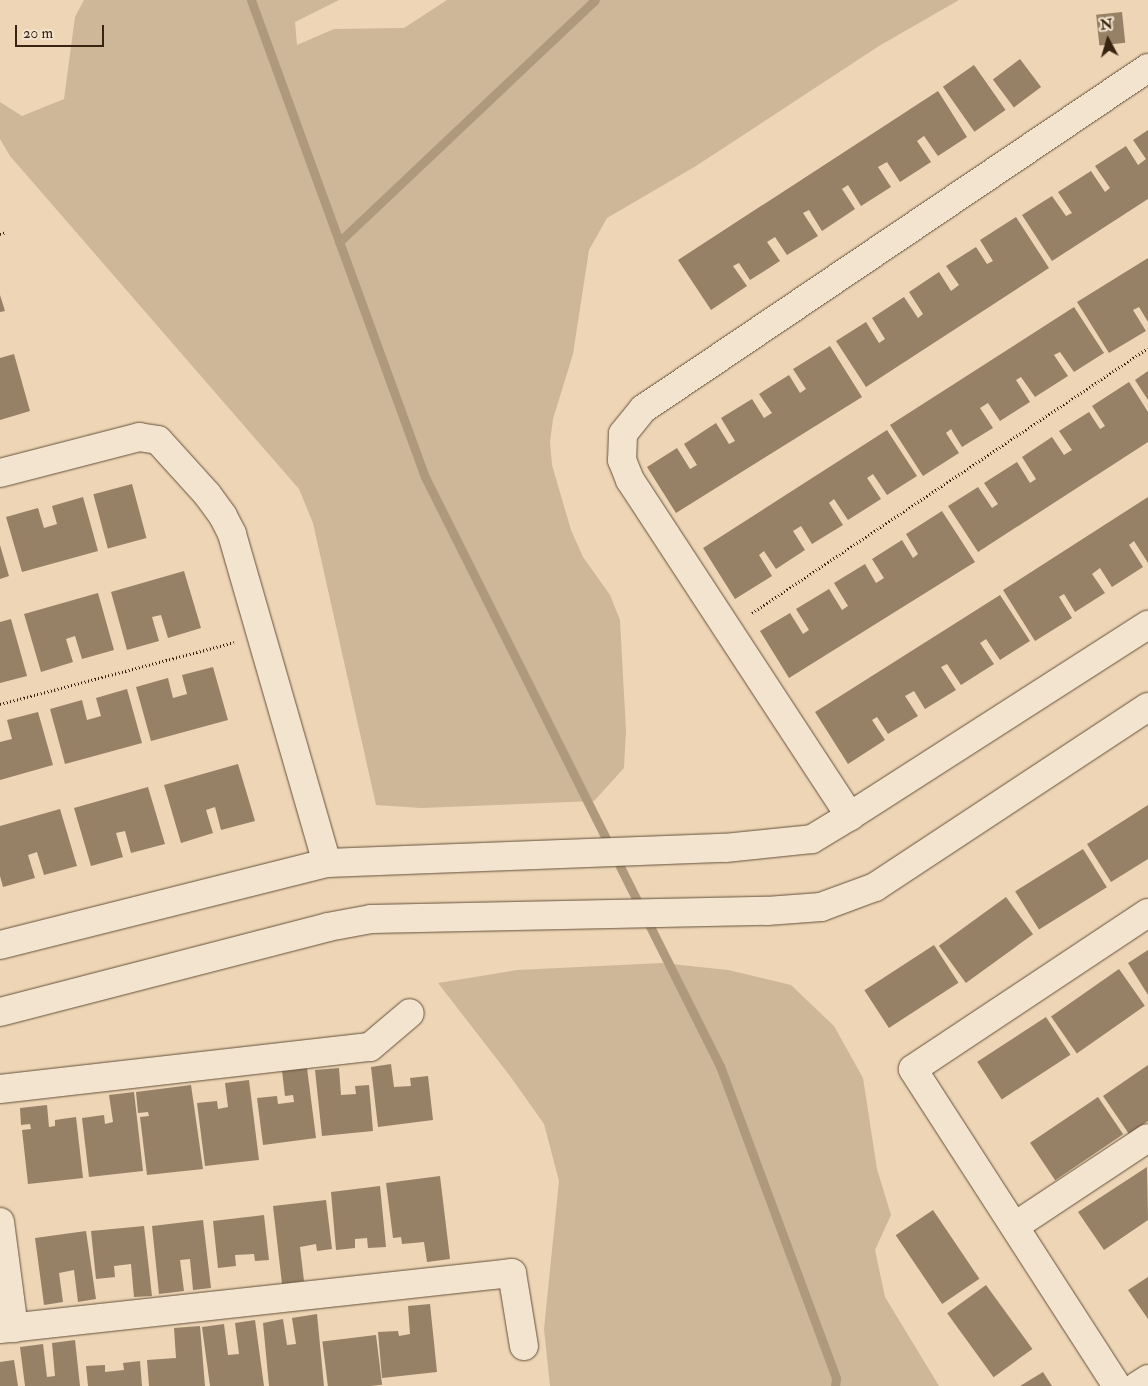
<!DOCTYPE html>
<html>
<head>
<meta charset="utf-8">
<style>
	body { margin:0 }
	#map { position:relative; width:1148px; height:1386px; overflow:hidden; background:#edd5b5; font-family:"IM FELL Double Pica",serif }
	div>[style] { position:absolute }
	.green>* { inset:0; background:#ceb799 }
	.stream>* { height:9px; margin:-4.5px; padding:0 4.5px; transform-origin:4.5px; border-radius:4.5px; background:#af997d }
	.building>* { inset:0; background:#968166; transform-origin:0 0 }
	.path>* { height:3px; margin-top:-1.5px; transform-origin:0; background:repeating-linear-gradient(90deg,#382511 0 1px,transparent 0 3.5px) }
	.roads { filter:drop-shadow(0 0 1px #65513a) drop-shadow(0 0 1px #65513a) }
	.minor>* { height:28px; margin:-14px; padding:0 14px; transform-origin:14px; border-radius:14px; background:#f3e4cf }
	span { translate:-50% -50%; white-space:nowrap; text-align:center; line-height:1.15; -webkit-text-stroke:4px #f3e4cf; paint-order:stroke }
	.north { position:absolute; left:1083px; top:15px; width:50px; height:50px; -webkit-text-stroke:4px #f3e4cf; paint-order:stroke; rotate:354deg; font-size:14px; font-weight:700; line-height:20px; text-align:center; color:#382511 }
	.north::after { content:''; display:block; margin:auto; width:18px; height:22px; background:#382511; clip-path:polygon(50% 0,100% 100%,50% 72%,0 100%) }
	.scale { position:absolute; left:15px; top:25px; width:89px; height:22px; box-sizing:border-box; border:2px solid #382511; border-top:0; padding-left:6px; font-size:15px; line-height:18px; white-space:nowrap; color:#382511; -webkit-text-stroke:4px #f3e4cf; paint-order:stroke }
</style>
</head>
<body>
<div id="map">
	<div class="green">
		<i style="clip-path:polygon(84px 0,339px 0,295px 22px,297px 45px,334px 29px,404px 28px,447px 0,959px 0,879px 46px,696px 166px,607px 218px,589px 250px,573px 354px,553px 419px,550px 442px,552px 465px,571px 530px,583px 557px,610px 595px,620px 620px,626px 731px,624px 768px,594px 801px,421px 808px,376px 805px,313px 523px,299px 489px,10px 156px,0 139px,0 102px,22px 116px,64px 99px,75px 17px)"></i>
		<i style="clip-path:polygon(662px 963px,728px 970px,791px 985px,834px 1026px,863px 1078px,877px 1169px,891px 1215px,875px 1250px,885px 1297px,939px 1386px,550px 1386px,544px 1329px,559px 1181px,544px 1124px,510px 1076px,438px 983px,517px 970px)"></i>
	</div>
	<div class="stream">
		<i style="left:251px;top:0;width:508px;rotate:69.96deg"></i>
		<i style="left:425px;top:477px;width:659px;rotate:63.4deg"></i>
		<i style="left:720px;top:1066px;width:333px;rotate:69.6deg"></i>
		<i style="left:836px;top:1378px;width:8px;rotate:97deg"></i>
		<i style="left:339px;top:242px;width:352px;rotate:-43.4deg"></i>
	</div>
	<div class="building">
		<i style="left:1122px;top:12px;width:31px;height:26px;rotate:84deg"></i>
		<i style="left:1020px;top:59px;width:35px;height:34px;rotate:53deg"></i>
		<i style="left:974px;top:65px;width:55px;height:38px;rotate:55deg"></i>
		<i style="clip-path:polygon(938px 91px,967px 137px,938px 156px,924px 136px,917px 141px,931px 162px,900px 182px,887px 162px,878px 167px,891px 187px,861px 206px,848px 185px,842px 189px,855px 209px,822px 231px,809px 210px,803px 213px,818px 236px,787px 255px,775px 237px,767px 242px,780px 261px,750px 280px,739px 263px,733px 266px,747px 286px,711px 310px,678px 260px)"></i>
		<i style="clip-path:polygon(1148px 130px,1148px 199px,1052px 261px,1022px 215px,1052px 196px,1066px 216px,1072px 213px,1058px 192px,1091px 171px,1105px 192px,1110px 188px,1095px 166px,1126px 146px,1138px 165px,1146px 159px,1133px 140px)"></i>
		<i style="clip-path:polygon(1016px 217px,1049px 268px,866px 387px,836px 341px,866px 322px,879px 343px,885px 339px,872px 318px,904px 297px,918px 318px,923px 314px,909px 292px,939px 272px,951px 291px,959px 285px,946px 266px,976px 247px,987px 264px,993px 261px,980px 240px)"></i>
		<i style="clip-path:polygon(1148px 258px,1148px 322px,1139px 307px,1133px 310px,1146px 331px,1109px 353px,1077px 302px)"></i>
		<i style="clip-path:polygon(0 295px,5px 311px,0 312px)"></i>
		<i style="clip-path:polygon(1074px 307px,1104px 353px,1074px 372px,1060px 352px,1054px 355px,1068px 376px,1035px 397px,1021px 377px,1016px 380px,1030px 402px,1000px 421px,988px 403px,980px 408px,993px 428px,962px 447px,951px 429px,946px 433px,959px 453px,923px 476px,890px 425px)"></i>
		<i style="clip-path:polygon(830px 346px,862px 397px,676px 513px,647px 467px,677px 448px,690px 469px,697px 465px,684px 444px,716px 423px,729px 444px,735px 441px,721px 418px,752px 399px,764px 418px,772px 413px,759px 394px,789px 375px,800px 393px,806px 389px,793px 369px)"></i>
		<i style="clip-path:polygon(14px 354px,30px 411px,0 420px,0 358px)"></i>
		<i style="clip-path:polygon(1148px 371px,1148px 400px,1135px 380px)"></i>
		<i style="clip-path:polygon(1129px 382px,1148px 412px,1148px 442px,978px 552px,948px 506px,978px 487px,992px 508px,998px 504px,984px 483px,1017px 462px,1030px 483px,1036px 479px,1022px 457px,1052px 437px,1064px 455px,1072px 450px,1059px 431px,1089px 412px,1100px 429px,1105px 426px,1092px 406px)"></i>
		<i style="clip-path:polygon(887px 430px,917px 476px,887px 495px,873px 474px,867px 478px,881px 499px,848px 520px,834px 499px,829px 503px,843px 525px,812px 544px,801px 526px,793px 531px,805px 550px,776px 569px,764px 551px,759px 555px,772px 576px,735px 599px,703px 548px)"></i>
		<i style="left:132px;top:484px;width:56px;height:40px;rotate:75deg"></i>
		<i style="clip-path:polygon(83px 497px,98px 551px,22px 572px,6px 517px,38px 508px,44px 528px,57px 524px,52px 506px)"></i>
		<i style="clip-path:polygon(1148px 497px,1148px 563px,1134px 541px,1129px 545px,1143px 567px,1112px 587px,1100px 568px,1092px 574px,1105px 593px,1075px 612px,1064px 594px,1059px 597px,1072px 618px,1035px 641px,1003px 590px)"></i>
		<i style="clip-path:polygon(942px 511px,975px 562px,789px 678px,760px 631px,790px 613px,803px 634px,809px 630px,796px 609px,829px 589px,842px 610px,848px 606px,834px 583px,865px 564px,876px 583px,884px 578px,872px 559px,902px 540px,913px 558px,918px 554px,906px 534px)"></i>
		<i style="clip-path:polygon(0 545px,9px 576px,0 579px)"></i>
		<i style="clip-path:polygon(184px 571px,201px 628px,168px 638px,161px 615px,152px 617px,159px 641px,127px 650px,111px 592px)"></i>
		<i style="clip-path:polygon(98px 593px,114px 650px,82px 659px,75px 636px,66px 639px,73px 662px,41px 672px,24px 614px)"></i>
		<i style="clip-path:polygon(1000px 595px,1030px 641px,1000px 660px,986px 639px,980px 643px,994px 664px,961px 685px,947px 664px,941px 667px,956px 690px,925px 709px,914px 691px,905px 696px,918px 716px,888px 734px,877px 717px,872px 720px,885px 740px,848px 764px,815px 712px)"></i>
		<i style="clip-path:polygon(11px 619px,27px 676px,0 683px,0 622px)"></i>
		<i style="clip-path:polygon(213px 667px,228px 720px,151px 741px,136px 687px,168px 678px,173px 698px,187px 694px,182px 675px)"></i>
		<i style="clip-path:polygon(127px 689px,142px 743px,65px 764px,50px 709px,82px 700px,87px 720px,101px 716px,96px 698px)"></i>
		<i style="clip-path:polygon(38px 712px,53px 765px,0 780px,0 742px,12px 739px,7px 720px)"></i>
		<i style="clip-path:polygon(238px 764px,255px 821px,221px 830px,215px 807px,206px 810px,213px 833px,181px 843px,164px 785px)"></i>
		<i style="clip-path:polygon(148px 787px,165px 844px,131px 853px,125px 831px,116px 833px,123px 857px,91px 866px,74px 808px)"></i>
		<i style="clip-path:polygon(1148px 805px,1148px 859px,1111px 882px,1087px 844px)"></i>
		<i style="clip-path:polygon(60px 809px,77px 866px,44px 875px,37px 852px,28px 855px,35px 878px,3px 887px,0 876px,0 826px)"></i>
		<i style="left:1083px;top:849px;width:45px;height:80px;rotate:58deg"></i>
		<i style="left:1006px;top:897px;width:46px;height:83px;rotate:54deg"></i>
		<i style="left:934px;top:945px;width:45px;height:83px;rotate:57deg"></i>
		<i style="clip-path:polygon(1148px 950px,1148px 995px,1128px 963px)"></i>
		<i style="left:1119px;top:969px;width:45px;height:83px;rotate:55deg"></i>
		<i style="left:1046px;top:1017px;width:45px;height:82px;rotate:57deg"></i>
		<i style="clip-path:polygon(391px 1064px,394px 1087px,411px 1086px,410px 1078px,428px 1076px,433px 1120px,378px 1127px,371px 1067px)"></i>
		<i style="clip-path:polygon(1148px 1065px,1148px 1121px,1129px 1134px,1103px 1096px)"></i>
		<i style="clip-path:polygon(307px 1068px,316px 1138px,263px 1145px,257px 1098px,277px 1096px,278px 1104px,294px 1102px,293px 1095px,285px 1096px,282px 1071px)"></i>
		<i style="clip-path:polygon(339px 1068px,341px 1095px,356px 1094px,355px 1086px,369px 1085px,373px 1131px,322px 1136px,315px 1070px)"></i>
		<i style="clip-path:polygon(249px 1080px,259px 1160px,205px 1166px,197px 1103px,217px 1101px,218px 1109px,228px 1107px,225px 1083px)"></i>
		<i style="clip-path:polygon(191px 1085px,203px 1169px,147px 1175px,140px 1117px,149px 1116px,148px 1112px,138px 1113px,136px 1092px)"></i>
		<i style="clip-path:polygon(134px 1092px,143px 1171px,89px 1177px,82px 1118px,104px 1115px,105px 1124px,113px 1122px,109px 1095px)"></i>
		<i style="left:1098px;top:1097px;width:45px;height:82px;rotate:56deg"></i>
		<i style="clip-path:polygon(47px 1105px,49px 1127px,55px 1126px,55px 1120px,76px 1117px,83px 1178px,28px 1184px,22px 1130px,31px 1129px,30px 1124px,21px 1125px,20px 1108px)"></i>
		<i style="clip-path:polygon(1147px 1167px,1148px 1220px,1104px 1250px,1078px 1212px)"></i>
		<i style="clip-path:polygon(440px 1176px,450px 1259px,427px 1262px,424px 1242px,402px 1244px,401px 1237px,393px 1238px,386px 1183px)"></i>
		<i style="clip-path:polygon(380px 1186px,386px 1247px,368px 1248px,367px 1238px,355px 1239px,355px 1248px,336px 1250px,331px 1192px)"></i>
		<i style="clip-path:polygon(326px 1200px,332px 1249px,317px 1251px,316px 1244px,300px 1247px,304px 1281px,282px 1284px,273px 1206px)"></i>
		<i style="left:933px;top:1210px;width:83px;height:45px;rotate:56deg"></i>
		<i style="clip-path:polygon(264px 1215px,269px 1260px,255px 1261px,254px 1254px,235px 1255px,236px 1266px,218px 1268px,213px 1221px)"></i>
		<i style="clip-path:polygon(203px 1220px,211px 1288px,193px 1290px,190px 1259px,180px 1260px,184px 1291px,159px 1294px,152px 1226px)"></i>
		<i style="clip-path:polygon(144px 1226px,152px 1296px,134px 1297px,131px 1264px,114px 1266px,115px 1277px,96px 1279px,91px 1231px)"></i>
		<i style="clip-path:polygon(86px 1231px,96px 1299px,78px 1302px,74px 1270px,59px 1273px,63px 1302px,44px 1305px,35px 1238px)"></i>
		<i style="clip-path:polygon(1148px 1277px,1148px 1319px,1128px 1290px)"></i>
		<i style="left:986px;top:1285px;width:79px;height:48px;rotate:54deg"></i>
		<i style="clip-path:polygon(430px 1304px,437px 1372px,382px 1378px,378px 1332px,398px 1331px,399px 1336px,410px 1334px,408px 1306px)"></i>
		<i style="clip-path:polygon(317px 1314px,324px 1386px,269px 1386px,263px 1323px,283px 1319px,287px 1345px,296px 1344px,292px 1318px)"></i>
		<i style="clip-path:polygon(255px 1320px,264px 1386px,210px 1386px,202px 1327px,224px 1324px,228px 1355px,239px 1354px,235px 1323px)"></i>
		<i style="clip-path:polygon(200px 1326px,205px 1386px,149px 1386px,147px 1360px,176px 1358px,174px 1328px)"></i>
		<i style="left:376px;top:1335px;width:50px;height:54px;rotate:83deg"></i>
		<i style="clip-path:polygon(75px 1340px,80px 1386px,25px 1386px,20px 1347px,43px 1344px,47px 1377px,55px 1376px,52px 1343px)"></i>
		<i style="clip-path:polygon(14px 1360px,18px 1386px,0 1386px,0 1362px)"></i>
		<i style="clip-path:polygon(140px 1361px,142px 1386px,88px 1386px,86px 1366px,105px 1365px,105px 1372px,124px 1370px,123px 1363px)"></i>
		<i style="clip-path:polygon(1043px 1372px,1052px 1386px,1020px 1386px)"></i>
	</div>
	<div class="path">
		<i style="left:0;top:234px;width:6px;rotate:-18deg"></i>
		<i style="left:752px;top:613px;width:476px;rotate:-33.8deg"></i>
		<i style="left:0;top:704px;width:242px;rotate:-14.8deg"></i>
	</div>
	<div class="roads">
		<div class="minor">
			<i style="left:1148px;top:68px;width:609px;rotate:145.97deg"></i>
			<i style="left:643px;top:409px;width:32px;rotate:129deg"></i>
			<i style="left:623px;top:434px;width:26px;rotate:92deg"></i>
			<i style="left:622px;top:460px;width:22px;rotate:68deg"></i>
			<i style="left:630px;top:480px;width:402px;rotate:56.8deg"></i>
			<i style="left:850px;top:816px;width:354px;rotate:-32.7deg"></i>
			<i style="left:0;top:473px;width:144px;rotate:-14.5deg"></i>
			<i style="left:139px;top:437px;width:19px;rotate:9deg"></i>
			<i style="left:158px;top:440px;width:73px;rotate:47.8deg"></i>
			<i style="left:207px;top:494px;width:27px;rotate:54deg"></i>
			<i style="left:223px;top:516px;width:20px;rotate:63deg"></i>
			<i style="left:232px;top:534px;width:342px;rotate:73.9deg"></i>
			<i style="left:327px;top:863px;width:398px;rotate:-2.2deg"></i>
			<i style="left:725px;top:848px;width:87px;rotate:-5.9deg"></i>
			<i style="left:812px;top:839px;width:44px;rotate:-31.2deg"></i>
			<i style="left:0;top:945px;width:337px;rotate:-14.1deg"></i>
			<i style="left:0;top:1012px;width:339px;rotate:-14.5deg"></i>
			<i style="left:328px;top:927px;width:44px;rotate:-10.5deg"></i>
			<i style="left:371px;top:919px;width:396px;rotate:-1.2deg"></i>
			<i style="left:767px;top:911px;width:54px;rotate:-4.2deg"></i>
			<i style="left:821px;top:907px;width:58px;rotate:-20.3deg"></i>
			<i style="left:875px;top:887px;width:327px;rotate:-33.4deg"></i>
			<i style="left:0;top:1089px;width:372px;rotate:-6.5deg"></i>
			<i style="left:370px;top:1047px;width:52px;rotate:-40.4deg"></i>
			<i style="left:0;top:1222px;width:107px;rotate:82.5deg"></i>
			<i style="left:1015px;top:1226px;width:159px;rotate:-33.5deg"></i>
			<i style="left:0;top:1329px;width:515px;rotate:-6.24deg"></i>
			<i style="left:512px;top:1273px;width:74px;rotate:80.7deg"></i>
			<i style="left:1117px;top:1386px;width:377px;rotate:-122.8deg"></i>
			<i style="left:913px;top:1069px;width:282px;rotate:-33.6deg"></i>
			<i style="left:1137px;top:1386px;width:13px;rotate:-32deg"></i>
		</div>
	</div>
	<div class="north">N</div>
	<div class="scale">20 m</div>
</div>
</body>
</html>
